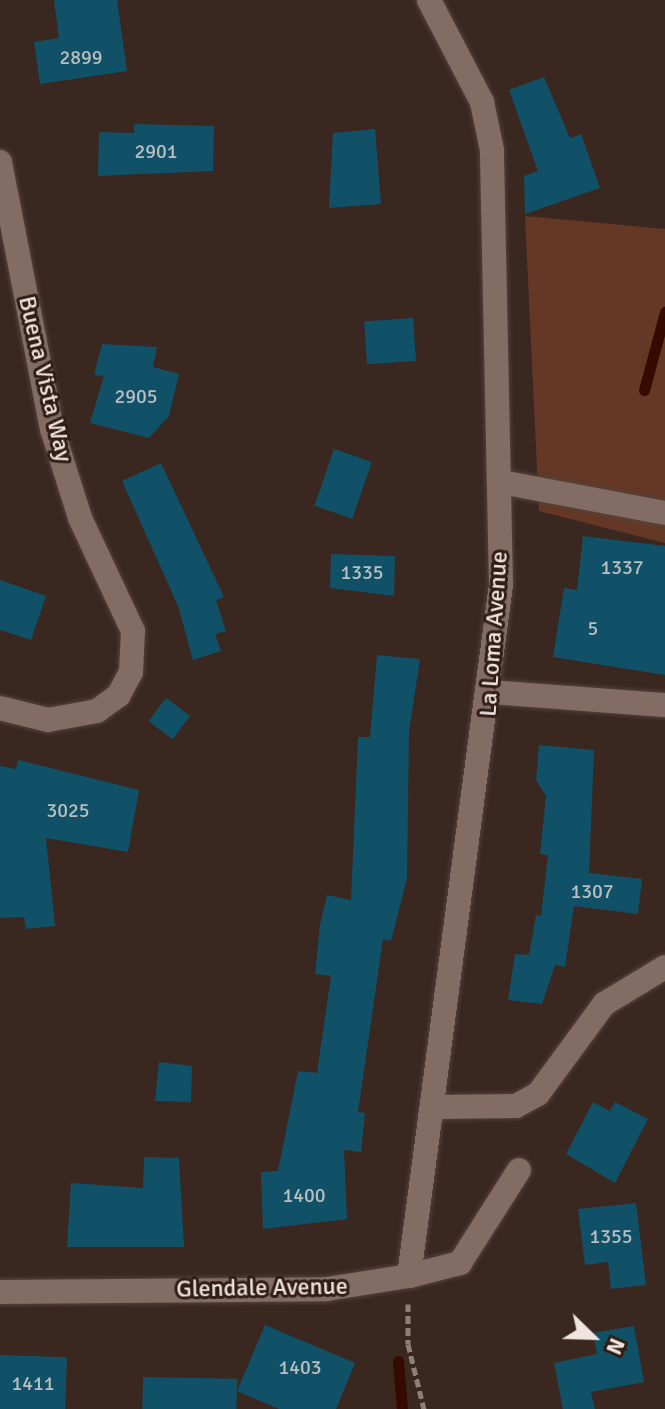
<!DOCTYPE html>
<html>
<head>
<meta charset="utf-8">
<style>
	body { margin:0 }
	#map { position:relative; width:665px; height:1409px; overflow:hidden; background:#3a2720; font-family:Signika,sans-serif }
	div>[style] { position:absolute }
	.green>* { inset:0; background:#653826 }
	.stream>* { height:11px; margin:-5.5px; padding:0 5.5px; transform-origin:5.5px; border-radius:5.5px; background:#350b00 }
	.building>* { inset:0; background:#115168; transform-origin:0 0 }
	.path>* { height:5px; margin-top:-2.5px; transform-origin:0; background:repeating-linear-gradient(90deg,#8f7f79 0 8px,transparent 0 12px) }
	.roads { filter:drop-shadow(0 0 2px #52433c) drop-shadow(0 0 2px #52433c) }
	.minor>* { height:24px; margin:-12px; padding:0 12px; transform-origin:12px; border-radius:12px; background:#826c63 }
	span { translate:-50% -50%; white-space:nowrap; text-align:center; line-height:1.15; -webkit-text-stroke:6px #2f1d16; paint-order:stroke }
	.number-label { font-size:20px; color:#b9bfc1 }
	.number-label span { -webkit-text-stroke-width:0 }
	.street-label { font-size:24px; color:#f1e4df }
	.north { position:absolute; left:553px; top:1297px; width:80px; height:80px; -webkit-text-stroke:6px #2f1d16; paint-order:stroke; rotate:113deg; font-size:22px; font-weight:700; line-height:32px; text-align:center; color:#f1e4df }
	.north::after { content:''; display:block; margin:auto; width:28px; height:36px; background:#f1e4df; clip-path:polygon(50% 0,100% 100%,50% 72%,0 100%) }
</style>
</head>
<body>
<div id="map">
	<div class="green">
		<i style="clip-path:polygon(525px 216px,665px 229px,665px 543px,539px 511px)"></i>
	</div>
	<div class="stream">
		<i style="left:644px;top:390px;width:81px;rotate:-74.9deg"></i>
		<i style="left:398px;top:1361px;width:48px;rotate:85.2deg"></i>
	</div>
	<div class="building">
		<i style="clip-path:polygon(54px 0,117px 0,127px 71px,40px 84px,34px 42px,59px 38px)"></i>
		<i style="clip-path:polygon(544px 77px,570px 138px,581px 134px,600px 188px,525px 214px,524px 176px,538px 171px,509px 90px)"></i>
		<i style="clip-path:polygon(134px 124px,214px 126px,213px 171px,98px 176px,99px 132px,134px 133px)"></i>
		<i style="clip-path:polygon(375px 129px,381px 204px,329px 208px,333px 133px)"></i>
		<i style="left:413px;top:318px;width:43px;height:49px;rotate:86deg"></i>
		<i style="clip-path:polygon(102px 344px,157px 347px,153px 367px,179px 374px,169px 416px,149px 438px,90px 423px,104px 376px,94px 375px)"></i>
		<i style="left:334px;top:449px;width:40px;height:60px;rotate:19deg"></i>
		<i style="clip-path:polygon(161px 463px,224px 597px,216px 600px,226px 631px,215px 634px,221px 651px,193px 660px,178px 606px,122px 481px)"></i>
		<i style="clip-path:polygon(583px 536px,665px 546px,665px 675px,553px 657px,564px 588px,577px 590px)"></i>
		<i style="clip-path:polygon(331px 554px,395px 556px,394px 596px,330px 588px)"></i>
		<i style="clip-path:polygon(0 580px,46px 596px,31px 640px,0 630px)"></i>
		<i style="clip-path:polygon(377px 655px,420px 659px,409px 732px,407px 878px,391px 941px,383px 939px,358px 1112px,365px 1113px,361px 1152px,344px 1150px,347px 1219px,263px 1229px,261px 1172px,278px 1171px,298px 1071px,317px 1073px,331px 976px,315px 974px,320px 925px,327px 895px,351px 900px,358px 737px,370px 737px)"></i>
		<i style="left:166px;top:698px;width:30px;height:29px;rotate:37deg"></i>
		<i style="clip-path:polygon(539px 745px,594px 750px,589px 873px,642px 879px,638px 914px,574px 906px,565px 967px,555px 965px,542px 1004px,508px 1000px,515px 954px,529px 955px,536px 915px,541px 916px,548px 855px,540px 854px,546px 796px,536px 780px)"></i>
		<i style="clip-path:polygon(18px 760px,139px 790px,128px 852px,46px 838px,55px 926px,26px 929px,24px 917px,0 918px,0 766px,16px 769px)"></i>
		<i style="clip-path:polygon(159px 1062px,192px 1066px,191px 1102px,155px 1101px)"></i>
		<i style="clip-path:polygon(593px 1102px,610px 1111px,615px 1102px,648px 1119px,615px 1183px,566px 1154px)"></i>
		<i style="clip-path:polygon(144px 1157px,179px 1158px,184px 1247px,67px 1247px,71px 1183px,143px 1188px)"></i>
		<i style="clip-path:polygon(636px 1203px,646px 1285px,611px 1289px,608px 1262px,585px 1265px,578px 1209px)"></i>
		<i style="clip-path:polygon(265px 1325px,355px 1363px,336px 1409px,279px 1409px,237px 1391px)"></i>
		<i style="clip-path:polygon(634px 1326px,644px 1382px,591px 1392px,595px 1409px,563px 1409px,554px 1363px,597px 1354px,593px 1333px)"></i>
		<i style="left:0;top:1355px;width:67px;height:54px;rotate:2deg"></i>
		<i style="left:143px;top:1377px;width:94px;height:32px;rotate:1deg"></i>
	</div>
	<div class="path">
		<i style="left:408px;top:1304px;width:40px;rotate:90deg"></i>
		<i style="left:408px;top:1344px;width:67px;rotate:76.2deg"></i>
	</div>
	<div class="roads">
		<div class="minor">
			<i style="left:0;top:162px;width:272px;rotate:79deg"></i>
			<i style="left:52px;top:429px;width:93px;rotate:72.5deg"></i>
			<i style="left:80px;top:518px;width:125px;rotate:64.9deg"></i>
			<i style="left:133px;top:631px;width:41px;rotate:92.8deg"></i>
			<i style="left:131px;top:672px;width:26px;rotate:118deg"></i>
			<i style="left:119px;top:695px;width:27px;rotate:144deg"></i>
			<i style="left:97px;top:711px;width:50px;rotate:169.6deg"></i>
			<i style="left:48px;top:720px;width:49px;rotate:-166deg"></i>
			<i style="left:501px;top:482px;width:167px;rotate:10.7deg"></i>
			<i style="left:491px;top:692px;width:174px;rotate:4.3deg"></i>
			<i style="left:435px;top:1107px;width:81px;rotate:-0.7deg"></i>
			<i style="left:516px;top:1106px;width:25px;rotate:-29deg"></i>
			<i style="left:538px;top:1094px;width:112px;rotate:-53.7deg"></i>
			<i style="left:604px;top:1004px;width:71px;rotate:-31.2deg"></i>
			<i style="left:409px;top:1276px;width:697px;rotate:-82.42deg"></i>
			<i style="left:501px;top:585px;width:435px;rotate:-91.2deg"></i>
			<i style="left:492px;top:150px;width:49px;rotate:-101.8deg"></i>
			<i style="left:482px;top:102px;width:115px;rotate:-117.5deg"></i>
			<i style="left:0;top:1292px;width:327px;rotate:-0.5deg"></i>
			<i style="left:327px;top:1289px;width:83px;rotate:-9deg"></i>
			<i style="left:409px;top:1276px;width:53px;rotate:-14.3deg"></i>
			<i style="left:460px;top:1263px;width:110px;rotate:-57.6deg"></i>
		</div>
	</div>
	<div class="number-label">
		<span style="left:81px;top:57px">2899</span>
		<span style="left:156px;top:151px">2901</span>
		<span style="left:136px;top:396px">2905</span>
		<span style="left:622px;top:567px">1337</span>
		<span style="left:362px;top:572px">1335</span>
		<span style="left:593px;top:628px">5</span>
		<span style="left:68px;top:810px">3025</span>
		<span style="left:592px;top:891px">1307</span>
		<span style="left:304px;top:1195px">1400</span>
		<span style="left:611px;top:1236px">1355</span>
		<span style="left:300px;top:1367px">1403</span>
		<span style="left:33px;top:1383px">1411</span>
	</div>
	<div class="street-label">
		<span style="left:45px;top:379px;rotate:77deg">Buena Vista Way</span>
		<span style="left:494px;top:634px;rotate:-86deg">La Loma Avenue</span>
		<span style="left:262px;top:1288px;rotate:-1deg">Glendale Avenue</span>
	</div>
	<div class="north">N</div>
</div>
</body>
</html>
